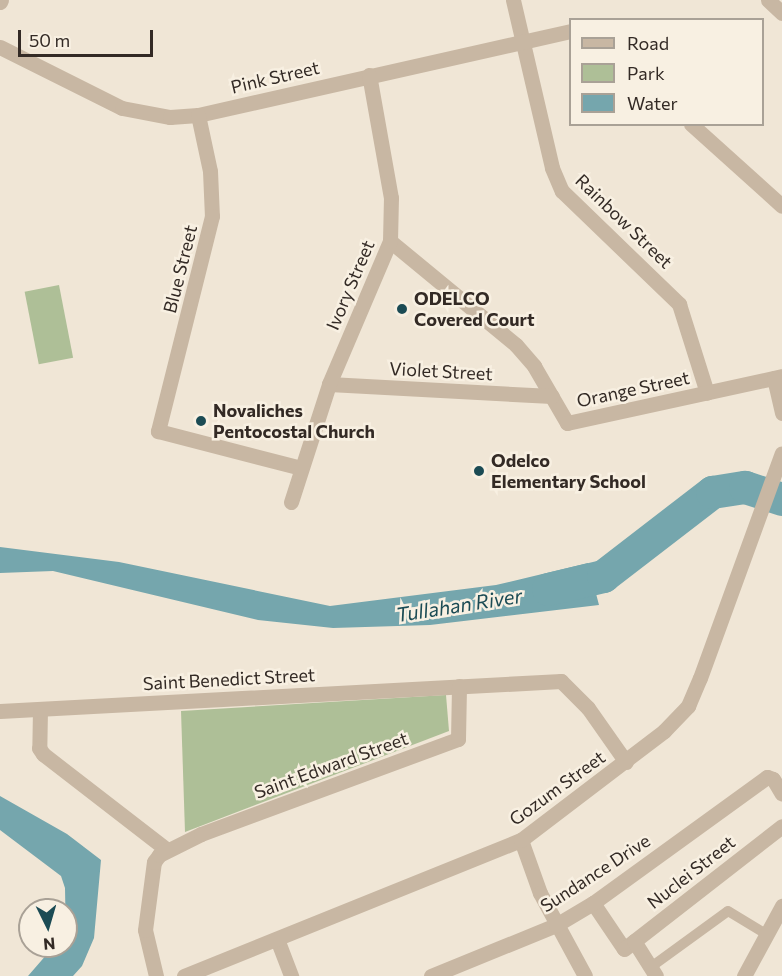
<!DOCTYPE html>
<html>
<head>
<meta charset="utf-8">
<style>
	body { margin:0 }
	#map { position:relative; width:782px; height:976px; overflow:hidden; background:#f0e6d6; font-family:Commissioner,sans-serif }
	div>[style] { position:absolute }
	.green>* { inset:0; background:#aebf97; transform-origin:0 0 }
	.water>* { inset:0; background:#75a6ad }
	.river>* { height:33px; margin:-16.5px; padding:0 16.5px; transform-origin:16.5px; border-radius:16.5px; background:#75a6ad }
	.pedestrian>* { height:10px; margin:-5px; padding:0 5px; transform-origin:5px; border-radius:5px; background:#c8b7a3 }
	.minor>* { height:15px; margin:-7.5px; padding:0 7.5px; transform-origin:7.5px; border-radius:7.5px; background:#c8b7a3 }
	.dots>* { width:16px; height:16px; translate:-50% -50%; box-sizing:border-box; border:3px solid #f8f0e2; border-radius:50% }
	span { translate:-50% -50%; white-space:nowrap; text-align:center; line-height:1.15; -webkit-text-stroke:5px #f8f0e2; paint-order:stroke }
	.street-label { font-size:18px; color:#332a25 }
	.poi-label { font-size:18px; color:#332a25; font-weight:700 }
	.left { translate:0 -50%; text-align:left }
	.water-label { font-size:20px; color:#1b4b54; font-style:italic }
	.legend { position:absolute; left:569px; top:18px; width:195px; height:108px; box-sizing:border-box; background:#f8f0e2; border:2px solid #a9a196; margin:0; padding:8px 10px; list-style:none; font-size:18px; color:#332a25 }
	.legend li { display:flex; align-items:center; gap:12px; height:30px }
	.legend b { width:30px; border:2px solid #a9a196 }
	.north { position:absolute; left:18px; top:898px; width:60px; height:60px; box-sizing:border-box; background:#f8f0e2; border:2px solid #a9a196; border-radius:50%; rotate:175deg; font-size:16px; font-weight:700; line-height:24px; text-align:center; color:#332a25 }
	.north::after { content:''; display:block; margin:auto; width:21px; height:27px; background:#1b4b54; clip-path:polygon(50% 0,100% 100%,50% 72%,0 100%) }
	.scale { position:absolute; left:18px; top:30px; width:135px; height:27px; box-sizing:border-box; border:3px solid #332a25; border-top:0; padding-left:8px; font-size:18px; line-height:21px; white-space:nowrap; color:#332a25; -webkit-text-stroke:4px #f8f0e2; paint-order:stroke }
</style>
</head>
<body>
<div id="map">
	<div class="green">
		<i style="left:59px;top:285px;width:74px;height:35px;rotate:79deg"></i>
		<i style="clip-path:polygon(446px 695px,449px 731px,185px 832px,181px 711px)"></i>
	</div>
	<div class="water">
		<i style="clip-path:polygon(0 547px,119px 562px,330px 606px,496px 585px,588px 563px,599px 605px,430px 625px,333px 628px,258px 620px,53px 571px,0 573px)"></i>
		<i style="clip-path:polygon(0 796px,67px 834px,101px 860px,94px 938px,82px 966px,73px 976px,28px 976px,54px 946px,66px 946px,65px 888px,61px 876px,0 830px)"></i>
	</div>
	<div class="river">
		<i style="left:548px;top:589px;width:57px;rotate:-13.3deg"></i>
		<i style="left:603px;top:576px;width:138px;rotate:-37.6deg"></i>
		<i style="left:712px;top:492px;width:33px;rotate:-9deg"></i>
		<i style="left:745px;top:487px;width:39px;rotate:18deg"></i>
	</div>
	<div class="pedestrian">
		<i style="left:651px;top:967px;width:95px;rotate:-36deg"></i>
		<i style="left:728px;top:911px;width:44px;rotate:31.2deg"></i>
	</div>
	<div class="minor">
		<i style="left:513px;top:0;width:172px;rotate:76.9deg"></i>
		<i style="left:552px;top:168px;width:25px;rotate:67deg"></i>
		<i style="left:562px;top:191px;width:163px;rotate:44deg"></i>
		<i style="left:679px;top:304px;width:93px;rotate:72.5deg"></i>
		<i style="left:768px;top:0;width:19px;rotate:43deg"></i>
		<i style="left:0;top:2px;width:2px;rotate:-63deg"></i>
		<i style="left:0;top:47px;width:136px;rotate:26.6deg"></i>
		<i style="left:122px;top:108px;width:49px;rotate:10.6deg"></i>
		<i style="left:170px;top:117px;width:28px;rotate:-4deg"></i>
		<i style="left:198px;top:115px;width:381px;rotate:-12.7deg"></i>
		<i style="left:198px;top:115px;width:57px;rotate:77.9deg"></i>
		<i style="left:210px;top:171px;width:45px;rotate:87.5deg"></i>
		<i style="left:212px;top:216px;width:222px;rotate:104.1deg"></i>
		<i style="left:158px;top:431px;width:148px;rotate:14.5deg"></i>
		<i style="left:691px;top:124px;width:122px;rotate:42deg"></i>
		<i style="left:390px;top:241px;width:163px;rotate:39.5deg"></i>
		<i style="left:516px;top:345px;width:28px;rotate:49deg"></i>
		<i style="left:534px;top:366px;width:66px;rotate:59.9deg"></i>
		<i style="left:567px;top:423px;width:220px;rotate:-12.3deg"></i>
		<i style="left:774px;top:378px;width:36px;rotate:77deg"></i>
		<i style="left:329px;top:384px;width:223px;rotate:3.1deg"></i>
		<i style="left:291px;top:502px;width:124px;rotate:-72.1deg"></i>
		<i style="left:329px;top:384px;width:155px;rotate:-66.9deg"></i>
		<i style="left:390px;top:241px;width:43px;rotate:-88.7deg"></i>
		<i style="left:391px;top:198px;width:125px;rotate:-100.1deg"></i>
		<i style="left:40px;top:709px;width:39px;rotate:91deg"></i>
		<i style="left:39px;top:748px;width:7px;rotate:56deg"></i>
		<i style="left:43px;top:754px;width:157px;rotate:37.7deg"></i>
		<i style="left:0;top:711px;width:562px;rotate:-3.06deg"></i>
		<i style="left:561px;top:681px;width:38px;rotate:45deg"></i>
		<i style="left:588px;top:708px;width:66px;rotate:54.9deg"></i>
		<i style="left:521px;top:840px;width:56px;rotate:70.3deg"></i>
		<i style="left:540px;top:893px;width:94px;rotate:61.5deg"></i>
		<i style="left:593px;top:903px;width:55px;rotate:56deg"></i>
		<i style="left:624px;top:949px;width:200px;rotate:-37.9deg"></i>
		<i style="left:277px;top:939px;width:40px;rotate:69deg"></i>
		<i style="left:634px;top:941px;width:41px;rotate:57.8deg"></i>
		<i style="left:156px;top:976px;width:47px;rotate:-103.4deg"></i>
		<i style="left:145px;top:930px;width:69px;rotate:-82.5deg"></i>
		<i style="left:154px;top:862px;width:9px;rotate:-54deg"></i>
		<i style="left:159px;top:855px;width:47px;rotate:-26.6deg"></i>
		<i style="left:201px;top:834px;width:274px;rotate:-20.3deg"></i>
		<i style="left:458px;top:739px;width:53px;rotate:-88.9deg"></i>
		<i style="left:184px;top:976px;width:363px;rotate:-22deg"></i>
		<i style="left:521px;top:840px;width:180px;rotate:-37.3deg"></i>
		<i style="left:664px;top:731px;width:35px;rotate:-46deg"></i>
		<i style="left:688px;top:706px;width:30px;rotate:-67deg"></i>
		<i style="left:700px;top:678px;width:239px;rotate:-70deg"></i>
		<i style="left:431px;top:976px;width:135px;rotate:-22.2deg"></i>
		<i style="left:556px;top:925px;width:43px;rotate:-30.7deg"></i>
		<i style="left:593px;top:903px;width:215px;rotate:-35.9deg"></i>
		<i style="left:767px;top:777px;width:6px;rotate:18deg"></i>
		<i style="left:773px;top:779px;width:17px;rotate:59deg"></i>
		<i style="left:744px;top:976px;width:80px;rotate:-61.5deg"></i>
	</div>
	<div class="dots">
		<i style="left:402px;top:309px;background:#1b4b54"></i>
		<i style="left:201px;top:421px;background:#1b4b54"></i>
		<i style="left:479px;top:471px;background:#1b4b54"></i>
	</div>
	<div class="street-label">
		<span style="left:275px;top:77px;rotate:-13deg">Pink Street</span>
		<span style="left:624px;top:221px;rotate:44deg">Rainbow Street</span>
		<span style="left:180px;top:269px;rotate:-76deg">Blue Street</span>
		<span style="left:350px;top:285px;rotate:-67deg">Ivory Street</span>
		<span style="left:441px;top:371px;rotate:3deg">Violet Street</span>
		<span style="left:633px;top:389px;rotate:-12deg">Orange Street</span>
		<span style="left:229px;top:679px;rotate:-3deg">Saint Benedict Street</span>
		<span style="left:331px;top:765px;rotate:-20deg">Saint Edward Street</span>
		<span style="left:557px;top:788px;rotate:-36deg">Gozum Street</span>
		<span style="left:691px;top:872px;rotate:-38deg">Nuclei Street</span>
		<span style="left:595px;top:873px;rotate:-33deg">Sundance Drive</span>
	</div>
	<div class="poi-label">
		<span class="left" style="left:414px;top:309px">ODELCO<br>Covered Court</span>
		<span class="left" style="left:213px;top:421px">Novaliches<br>Pentocostal Church</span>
		<span class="left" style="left:491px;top:471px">Odelco<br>Elementary School</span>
	</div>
	<div class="water-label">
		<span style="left:459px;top:605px;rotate:-9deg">Tullahan River</span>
	</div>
	<ul class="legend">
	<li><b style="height:8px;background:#c8b7a3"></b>Road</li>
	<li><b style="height:16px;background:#aebf97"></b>Park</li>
	<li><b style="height:16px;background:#75a6ad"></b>Water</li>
	</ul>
	<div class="north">N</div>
	<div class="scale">50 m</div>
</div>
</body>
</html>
